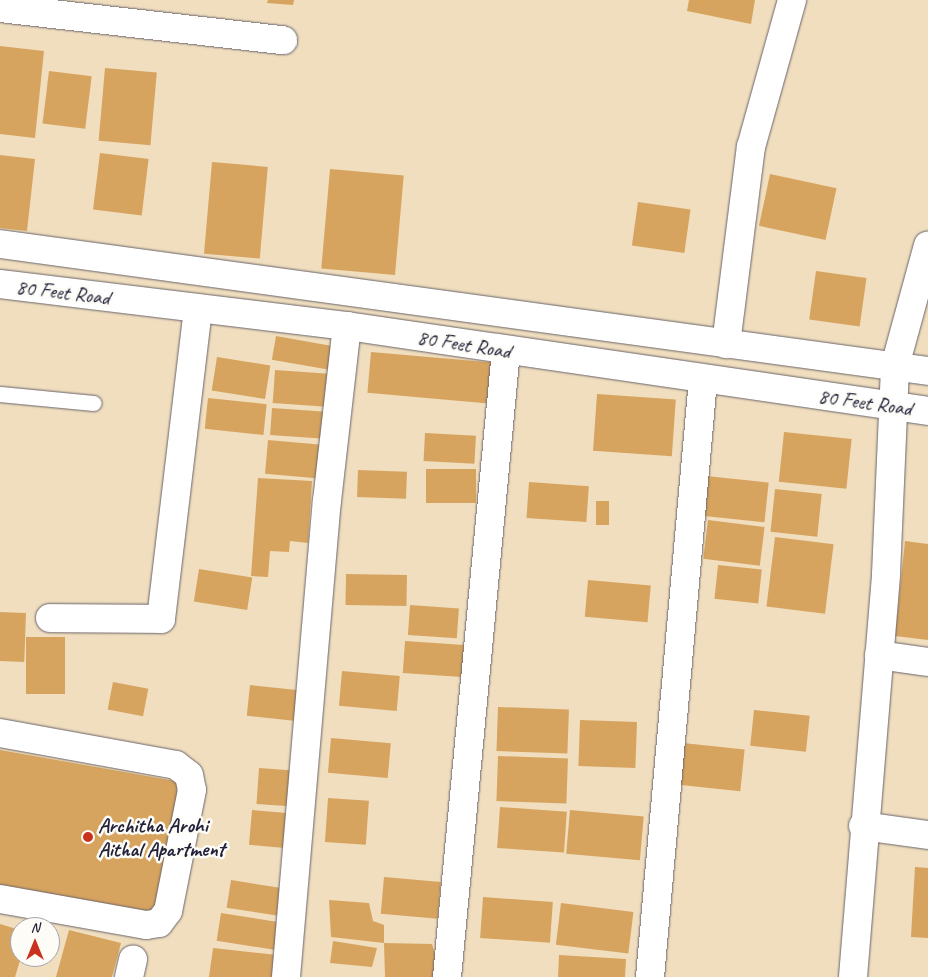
<!DOCTYPE html>
<html>
<head>
<meta charset="utf-8">
<style>
	body { margin:0 }
	#map { position:relative; width:928px; height:977px; overflow:hidden; background:#f0debf; font-family:Caveat,sans-serif }
	div>[style] { position:absolute }
	.building>* { inset:0; background:#d7a45f; transform-origin:0 0 }
	.roads { filter:drop-shadow(0 0 1px #6a6469) drop-shadow(0 0 1px #6a6469) }
	.lane>* { height:15px; margin:-7.5px; padding:0 7.5px; transform-origin:7.5px; border-radius:7.5px; background:#fff }
	.street>* { height:28px; margin:-14px; padding:0 14px; transform-origin:14px; border-radius:14px; background:#fff }
	.secondary>* { height:28px; margin:-14px; padding:0 14px; transform-origin:14px; border-radius:14px; background:#fff }
	.dots>* { width:14px; height:14px; translate:-50% -50%; box-sizing:border-box; border:2px solid #fdfcf7; border-radius:50% }
	span { translate:-50% -50%; white-space:nowrap; text-align:center; line-height:1.15; -webkit-text-stroke:5px #fdfcf7; paint-order:stroke }
	.street-label { font-size:21px; color:#22223b }
	.poi-label { font-size:21px; color:#22223b; font-weight:700 }
	.left { translate:0 -50%; text-align:left }
	.north { position:absolute; left:10px; top:917px; width:50px; height:50px; box-sizing:border-box; background:#fdfcf7; border:1px solid #a5a5ac; border-radius:50%; rotate:0deg; font-size:14px; font-weight:700; line-height:20px; text-align:center; color:#22223b }
	.north::after { content:''; display:block; margin:auto; width:18px; height:22px; background:#c8321e; clip-path:polygon(50% 0,100% 100%,50% 72%,0 100%) }
</style>
</head>
<body>
<div id="map">
	<div class="building">
		<i style="clip-path:polygon(268px 0,294px 0,293px 5px,267px 3px)"></i>
		<i style="clip-path:polygon(689px 0,755px 0,751px 24px,687px 11px)"></i>
		<i style="clip-path:polygon(0 46px,44px 51px,35px 138px,0 134px)"></i>
		<i style="left:105px;top:68px;width:52px;height:73px;rotate:5deg"></i>
		<i style="left:49px;top:71px;width:43px;height:53px;rotate:7deg"></i>
		<i style="left:100px;top:153px;width:49px;height:57px;rotate:7deg"></i>
		<i style="clip-path:polygon(0 155px,35px 159px,27px 231px,0 228px)"></i>
		<i style="left:212px;top:162px;width:56px;height:92px;rotate:5deg"></i>
		<i style="left:330px;top:169px;width:74px;height:100px;rotate:5deg"></i>
		<i style="left:770px;top:174px;width:68px;height:53px;rotate:12deg"></i>
		<i style="left:638px;top:202px;width:53px;height:44px;rotate:8deg"></i>
		<i style="left:816px;top:271px;width:51px;height:49px;rotate:8deg"></i>
		<i style="left:276px;top:336px;width:60px;height:24px;rotate:10deg"></i>
		<i style="left:371px;top:352px;width:127px;height:41px;rotate:5deg"></i>
		<i style="left:217px;top:357px;width:54px;height:34px;rotate:9deg"></i>
		<i style="left:275px;top:370px;width:61px;height:33px;rotate:4deg"></i>
		<i style="left:597px;top:394px;width:79px;height:57px;rotate:4deg"></i>
		<i style="left:208px;top:398px;width:59px;height:31px;rotate:6deg"></i>
		<i style="left:272px;top:408px;width:58px;height:27px;rotate:4deg"></i>
		<i style="left:784px;top:432px;width:68px;height:50px;rotate:6deg"></i>
		<i style="left:425px;top:433px;width:51px;height:28px;rotate:3deg"></i>
		<i style="left:268px;top:440px;width:54px;height:34px;rotate:5deg"></i>
		<i style="left:426px;top:469px;width:50px;height:34px"></i>
		<i style="left:358px;top:470px;width:49px;height:27px;rotate:2deg"></i>
		<i style="left:706px;top:476px;width:63px;height:40px;rotate:6deg"></i>
		<i style="clip-path:polygon(258px 478px,312px 481px,308px 543px,290px 541px,289px 552px,270px 551px,268px 577px,251px 576px)"></i>
		<i style="left:529px;top:482px;width:60px;height:36px;rotate:4deg"></i>
		<i style="left:775px;top:489px;width:47px;height:43px;rotate:6deg"></i>
		<i style="left:596px;top:501px;width:13px;height:24px"></i>
		<i style="left:708px;top:520px;width:57px;height:39px;rotate:7deg"></i>
		<i style="left:775px;top:537px;width:59px;height:70px;rotate:7deg"></i>
		<i style="clip-path:polygon(905px 541px,928px 544px,928px 640px,895px 636px)"></i>
		<i style="left:718px;top:565px;width:44px;height:34px;rotate:6deg"></i>
		<i style="left:199px;top:569px;width:54px;height:33px;rotate:9deg"></i>
		<i style="left:346px;top:574px;width:61px;height:31px;rotate:1deg"></i>
		<i style="left:588px;top:580px;width:63px;height:37px;rotate:5deg"></i>
		<i style="left:410px;top:605px;width:49px;height:30px;rotate:4deg"></i>
		<i style="left:0;top:612px;width:26px;height:49px;rotate:2deg"></i>
		<i style="left:26px;top:637px;width:39px;height:57px"></i>
		<i style="left:405px;top:641px;width:59px;height:32px;rotate:4deg"></i>
		<i style="left:342px;top:671px;width:58px;height:35px;rotate:5deg"></i>
		<i style="left:113px;top:682px;width:36px;height:28px;rotate:11deg"></i>
		<i style="left:250px;top:685px;width:54px;height:31px;rotate:6deg"></i>
		<i style="left:498px;top:707px;width:71px;height:44px;rotate:2deg"></i>
		<i style="left:754px;top:710px;width:56px;height:36px;rotate:6deg"></i>
		<i style="left:580px;top:720px;width:57px;height:46px;rotate:2deg"></i>
		<i style="left:331px;top:738px;width:60px;height:35px;rotate:5deg"></i>
		<i style="left:683px;top:743px;width:62px;height:42px;rotate:6deg"></i>
		<i style="clip-path:polygon(0 750px,186px 783px,158px 922px,0 891px)"></i>
		<i style="left:498px;top:756px;width:70px;height:45px;rotate:2deg"></i>
		<i style="left:259px;top:768px;width:45px;height:36px;rotate:4deg"></i>
		<i style="left:328px;top:798px;width:41px;height:44px;rotate:4deg"></i>
		<i style="left:500px;top:807px;width:67px;height:41px;rotate:4deg"></i>
		<i style="left:252px;top:810px;width:47px;height:35px;rotate:5deg"></i>
		<i style="left:570px;top:810px;width:74px;height:44px;rotate:5deg"></i>
		<i style="clip-path:polygon(915px 867px,928px 868px,928px 938px,911px 937px)"></i>
		<i style="left:384px;top:877px;width:57px;height:37px;rotate:5deg"></i>
		<i style="left:231px;top:880px;width:54px;height:28px;rotate:9deg"></i>
		<i style="left:483px;top:897px;width:70px;height:41px;rotate:4deg"></i>
		<i style="clip-path:polygon(329px 900px,369px 903px,373px 921px,384px 925px,384px 943px,331px 937px)"></i>
		<i style="left:561px;top:903px;width:73px;height:42px;rotate:7deg"></i>
		<i style="left:221px;top:913px;width:61px;height:28px;rotate:9deg"></i>
		<i style="clip-path:polygon(0 924px,20px 930px,21px 957px,15px 977px,0 977px)"></i>
		<i style="clip-path:polygon(69px 930px,121px 943px,112px 977px,56px 977px)"></i>
		<i style="clip-path:polygon(333px 941px,377px 948px,372px 967px,330px 963px)"></i>
		<i style="clip-path:polygon(384px 943px,432px 944px,442px 977px,385px 977px)"></i>
		<i style="clip-path:polygon(213px 948px,278px 955px,275px 977px,209px 977px)"></i>
		<i style="clip-path:polygon(559px 955px,626px 959px,625px 977px,558px 977px)"></i>
	</div>
	<div class="roads">
		<div class="lane">
			<i style="left:0;top:394px;width:94px;rotate:5.5deg"></i>
		</div>
		<div class="street">
			<i style="left:0;top:8px;width:285px;rotate:6.5deg"></i>
			<i style="left:726px;top:344px;width:199px;rotate:-82.8deg"></i>
			<i style="left:751px;top:147px;width:153px;rotate:-74.4deg"></i>
			<i style="left:50px;top:618px;width:111px;rotate:0.5deg"></i>
			<i style="left:161px;top:619px;width:313px;rotate:-83.2deg"></i>
			<i style="left:879px;top:655px;width:49px;rotate:8.1deg"></i>
			<i style="left:0;top:733px;width:179px;rotate:10.3deg"></i>
			<i style="left:176px;top:765px;width:16px;rotate:38deg"></i>
			<i style="left:189px;top:775px;width:15px;rotate:79deg"></i>
			<i style="left:192px;top:790px;width:123px;rotate:101.2deg"></i>
			<i style="left:168px;top:911px;width:15px;rotate:127deg"></i>
			<i style="left:159px;top:923px;width:13px;rotate:171deg"></i>
			<i style="left:146px;top:925px;width:148px;rotate:-169.9deg"></i>
			<i style="left:863px;top:826px;width:66px;rotate:7.9deg"></i>
			<i style="left:129px;top:977px;width:18px;rotate:-77deg"></i>
			<i style="left:286px;top:977px;width:478px;rotate:-85.1deg"></i>
			<i style="left:327px;top:501px;width:176px;rotate:-83.5deg"></i>
			<i style="left:447px;top:977px;width:629px;rotate:-84.62deg"></i>
			<i style="left:650px;top:977px;width:599px;rotate:-84.93deg"></i>
			<i style="left:853px;top:977px;width:404px;rotate:-85.3deg"></i>
			<i style="left:886px;top:574px;width:208px;rotate:-87.5deg"></i>
			<i style="left:895px;top:366px;width:125px;rotate:-74.7deg"></i>
		</div>
		<div class="secondary">
			<i style="left:0;top:244px;width:937px;rotate:7.79deg"></i>
			<i style="left:0;top:284px;width:350px;rotate:6.9deg"></i>
			<i style="left:347px;top:326px;width:587px;rotate:8.32deg"></i>
		</div>
	</div>
	<div class="dots">
		<i style="left:88px;top:837px;background:#c8321e"></i>
	</div>
	<div class="street-label">
		<span style="left:63px;top:292px;rotate:7deg">80 Feet Road</span>
		<span style="left:464px;top:344px;rotate:9deg">80 Feet Road</span>
		<span style="left:865px;top:402px;rotate:8deg">80 Feet Road</span>
	</div>
	<div class="poi-label">
		<span class="left" style="left:98px;top:837px">Architha Arohi<br>Aithal Apartment</span>
	</div>
	<div class="north">N</div>
</div>
</body>
</html>
